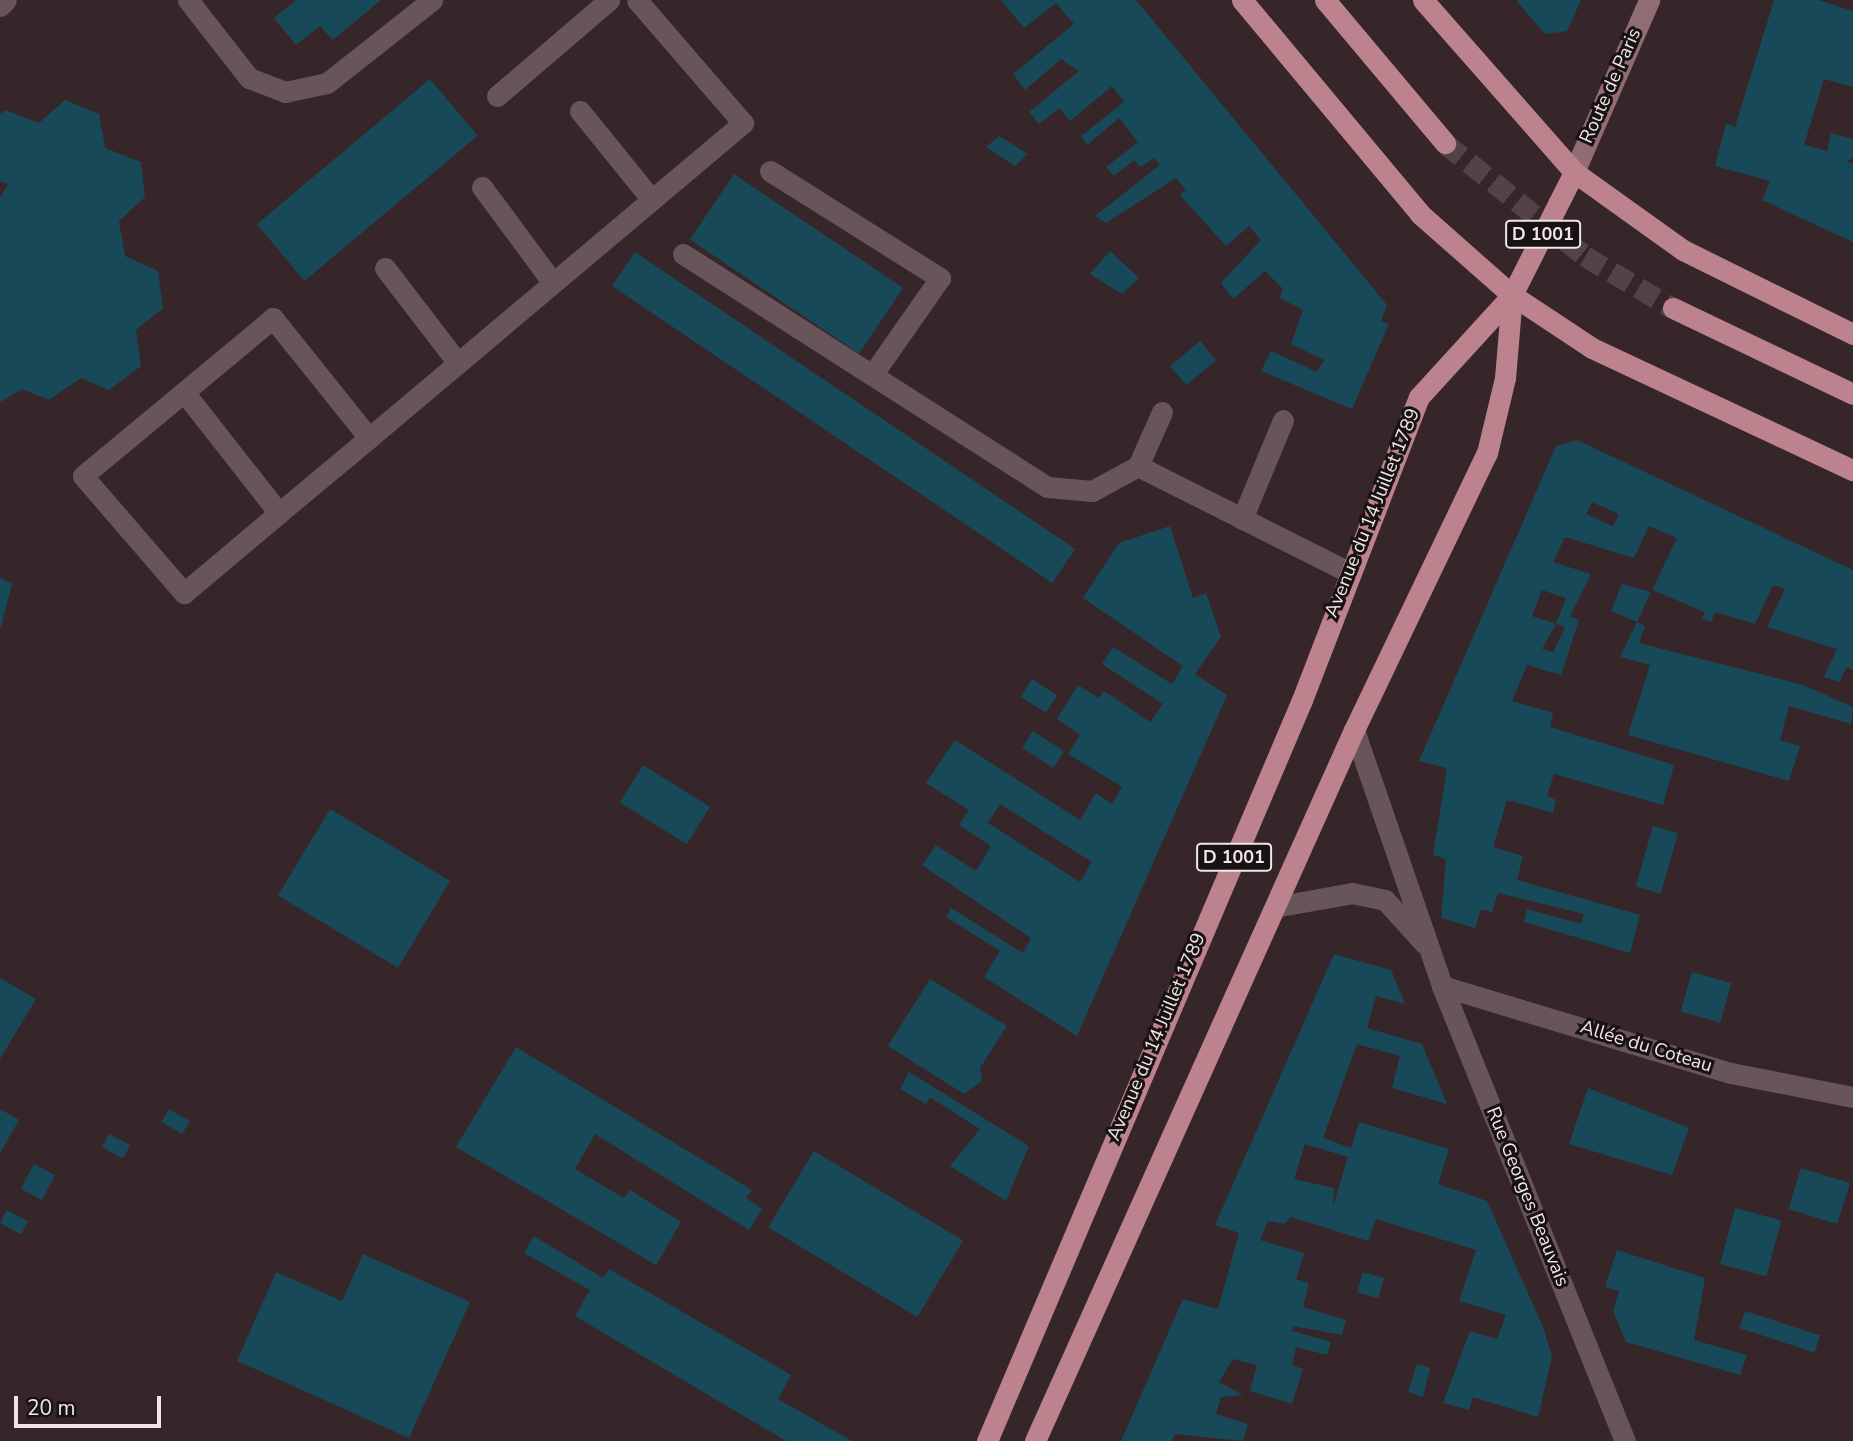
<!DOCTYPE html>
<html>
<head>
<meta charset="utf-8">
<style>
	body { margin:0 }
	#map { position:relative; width:1853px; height:1441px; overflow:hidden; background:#372629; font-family:"Nunito Sans",sans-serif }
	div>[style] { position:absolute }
	.building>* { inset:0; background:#174958; transform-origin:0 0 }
	.primary-tunnel>* { height:21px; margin-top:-10.5px; transform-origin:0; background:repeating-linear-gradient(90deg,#534346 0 21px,transparent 0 31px) }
	.lane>* { height:21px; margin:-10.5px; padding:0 10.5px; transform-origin:10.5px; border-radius:10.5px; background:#685559 }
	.street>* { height:21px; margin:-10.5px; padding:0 10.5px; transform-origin:10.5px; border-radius:10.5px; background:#685559 }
	.secondary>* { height:21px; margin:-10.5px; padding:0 10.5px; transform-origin:10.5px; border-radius:10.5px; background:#926c74 }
	.primary>* { height:21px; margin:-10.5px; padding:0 10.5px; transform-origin:10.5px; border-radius:10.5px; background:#bc838e }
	span { translate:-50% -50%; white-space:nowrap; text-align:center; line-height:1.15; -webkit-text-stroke:6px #191213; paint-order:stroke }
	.shield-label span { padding:2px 5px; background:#191213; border:2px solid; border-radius:5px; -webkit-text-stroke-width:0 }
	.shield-label { font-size:18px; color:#f1e6e7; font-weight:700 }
	.street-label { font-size:19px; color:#f1e6e7 }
	.scale { position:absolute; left:14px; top:1396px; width:147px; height:32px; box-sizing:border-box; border:4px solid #f1e6e7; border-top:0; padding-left:9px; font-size:21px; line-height:24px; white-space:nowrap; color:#f1e6e7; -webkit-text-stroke:5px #191213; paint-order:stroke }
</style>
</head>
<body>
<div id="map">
	<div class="building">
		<i style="clip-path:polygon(296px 0,381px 0,333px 40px,320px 26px,296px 45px,274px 18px)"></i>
		<i style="clip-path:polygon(1001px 0,1136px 0,1387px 305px,1381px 321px,1389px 324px,1352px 409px,1261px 371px,1271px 351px,1317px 372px,1324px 360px,1291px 344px,1303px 310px,1280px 298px,1283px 289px,1265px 271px,1233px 299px,1221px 283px,1261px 240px,1249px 226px,1226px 246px,1180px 195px,1186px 190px,1176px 178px,1106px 223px,1095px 216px,1160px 165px,1154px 158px,1141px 167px,1134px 160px,1114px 176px,1106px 167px,1138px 142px,1119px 118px,1087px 145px,1081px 136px,1124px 102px,1112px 86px,1070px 121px,1059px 108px,1039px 124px,1029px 112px,1079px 71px,1061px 59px,1025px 90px,1013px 74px,1074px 24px,1056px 3px,1024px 28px)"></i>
		<i style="clip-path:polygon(1516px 0,1581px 0,1567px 31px,1545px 34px)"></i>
		<i style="clip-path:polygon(1774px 0,1818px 0,1853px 11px,1853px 87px,1824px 79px,1804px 145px,1827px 151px,1831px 133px,1853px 139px,1853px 158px,1846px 161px,1853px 164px,1853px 242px,1762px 200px,1770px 181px,1715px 166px,1726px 123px,1735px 127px)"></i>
		<i style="left:430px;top:79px;width:74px;height:226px;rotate:50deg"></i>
		<i style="clip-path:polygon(65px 100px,99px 114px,105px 148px,141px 162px,145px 197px,119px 221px,125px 256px,158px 271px,163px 308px,136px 330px,141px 366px,109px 390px,81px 378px,49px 400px,22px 389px,0 402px,0 198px,8px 184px,0 181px,0 114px,5px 110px,39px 123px)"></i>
		<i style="clip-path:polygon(999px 136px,1028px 154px,1015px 166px,986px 147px)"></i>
		<i style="left:734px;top:174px;width:204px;height:79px;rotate:34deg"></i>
		<i style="clip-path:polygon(1110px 251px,1139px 278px,1122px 294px,1090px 274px)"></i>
		<i style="left:635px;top:252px;width:531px;height:41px;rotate:34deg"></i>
		<i style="left:1200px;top:341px;width:25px;height:39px;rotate:50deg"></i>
		<i style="clip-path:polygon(evenodd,1577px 440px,1853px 570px,1853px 670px,1847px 667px,1839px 682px,1824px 677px,1837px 649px,1767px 627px,1785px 589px,1773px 585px,1755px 624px,1715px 612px,1711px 622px,1702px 619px,1705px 612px,1652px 590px,1677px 538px,1649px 526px,1634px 558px,1565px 537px,1553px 562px,1591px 574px,1570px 616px,1579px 620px,1561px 675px,1527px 665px,1512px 701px,1553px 713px,1550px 727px,1674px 765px,1663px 805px,1554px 774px,1547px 796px,1556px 800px,1553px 813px,1507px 800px,1493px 847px,1523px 856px,1517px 880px,1640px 915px,1630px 953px,1524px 922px,1527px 909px,1581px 924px,1584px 914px,1498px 893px,1492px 912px,1481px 909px,1475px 928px,1441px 918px,1446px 859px,1433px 855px,1447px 768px,1419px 761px,1556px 446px,1577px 440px,1592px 502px,1619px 514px,1613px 526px,1586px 514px,1592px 502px,1577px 440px,1542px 590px,1566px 598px,1556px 624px,1565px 627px,1553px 652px,1542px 649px,1556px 624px,1532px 616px,1542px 590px)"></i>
		<i style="clip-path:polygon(evenodd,1170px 526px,1193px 598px,1206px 593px,1221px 637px,1195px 674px,1227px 695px,1077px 1036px,984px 977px,1000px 951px,946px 917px,951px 908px,1023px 953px,1031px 938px,922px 865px,936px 845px,976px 871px,991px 846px,959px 825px,969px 810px,926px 783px,955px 740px,1080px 820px,1096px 793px,1112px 804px,1122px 787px,1068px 754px,1080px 735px,1057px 719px,1078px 685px,1099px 698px,1104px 691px,1150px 722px,1163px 704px,1102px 664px,1113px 647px,1172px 684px,1183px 666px,1083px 598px,1119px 543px,1170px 526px,1000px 804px,1092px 862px,1080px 882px,988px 823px,1000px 804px)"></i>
		<i style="clip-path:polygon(0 577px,12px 584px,1px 627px,0 627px)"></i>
		<i style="clip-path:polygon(1622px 584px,1651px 592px,1637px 622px,1645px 626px,1639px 643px,1803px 685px,1853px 707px,1851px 724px,1789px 706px,1780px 740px,1800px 746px,1789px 781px,1628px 735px,1650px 665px,1620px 657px,1637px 622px,1611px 611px)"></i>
		<i style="left:1032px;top:679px;width:30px;height:21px;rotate:33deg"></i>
		<i style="left:1033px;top:731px;width:37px;height:20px;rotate:33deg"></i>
		<i style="left:643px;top:765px;width:79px;height:44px;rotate:32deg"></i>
		<i style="left:330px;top:809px;width:140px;height:101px;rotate:31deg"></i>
		<i style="left:1653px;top:826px;width:26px;height:63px;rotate:16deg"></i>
		<i style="clip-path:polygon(evenodd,1334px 954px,1391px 970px,1405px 1004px,1376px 996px,1367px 1028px,1422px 1044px,1447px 1104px,1392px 1088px,1400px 1056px,1357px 1044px,1323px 1138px,1351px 1148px,1359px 1122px,1449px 1149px,1438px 1184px,1487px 1201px,1543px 1327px,1552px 1356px,1538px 1417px,1473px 1397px,1469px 1410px,1443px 1403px,1470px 1331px,1497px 1339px,1506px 1315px,1459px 1301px,1476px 1250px,1376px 1219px,1368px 1241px,1291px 1217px,1285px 1224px,1268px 1221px,1260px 1240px,1304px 1253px,1296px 1279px,1309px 1283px,1303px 1307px,1346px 1320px,1342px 1335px,1293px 1326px,1292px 1331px,1331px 1342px,1327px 1355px,1296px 1347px,1292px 1365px,1303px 1369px,1292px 1404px,1250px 1391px,1257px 1365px,1233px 1359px,1219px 1382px,1243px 1395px,1221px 1397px,1216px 1414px,1248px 1424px,1243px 1441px,1175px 1434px,1172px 1441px,1121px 1441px,1183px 1299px,1218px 1309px,1239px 1233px,1215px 1225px,1334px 954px,1305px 1144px,1348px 1157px,1333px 1206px,1334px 1188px,1294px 1179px,1305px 1144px)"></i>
		<i style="left:1692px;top:972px;width:41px;height:41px;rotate:16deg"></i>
		<i style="clip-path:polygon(0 978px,36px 999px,0 1059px)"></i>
		<i style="clip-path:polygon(930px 979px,1007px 1026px,980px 1068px,982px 1081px,964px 1094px,888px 1046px)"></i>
		<i style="clip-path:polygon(516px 1047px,752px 1190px,746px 1198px,762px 1209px,749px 1230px,595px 1134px,575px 1169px,624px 1198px,630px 1190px,681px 1222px,656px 1265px,456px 1147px)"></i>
		<i style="clip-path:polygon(909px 1072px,1029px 1146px,1006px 1201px,950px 1166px,980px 1129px,930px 1097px,926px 1104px,900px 1089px)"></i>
		<i style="clip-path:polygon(1588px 1088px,1689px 1128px,1672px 1175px,1569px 1144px)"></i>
		<i style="clip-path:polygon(0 1109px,19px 1120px,0 1153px)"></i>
		<i style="left:169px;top:1109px;width:24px;height:15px;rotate:30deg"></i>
		<i style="left:109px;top:1134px;width:24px;height:15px;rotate:28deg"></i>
		<i style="left:814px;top:1151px;width:174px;height:89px;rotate:31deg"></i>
		<i style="left:34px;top:1164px;width:24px;height:28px;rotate:28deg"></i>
		<i style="left:1801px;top:1168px;width:51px;height:43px;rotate:17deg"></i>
		<i style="left:1735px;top:1208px;width:48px;height:58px;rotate:15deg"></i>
		<i style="left:7px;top:1210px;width:24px;height:15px;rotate:28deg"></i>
		<i style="clip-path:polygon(534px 1236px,603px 1278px,609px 1269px,791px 1375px,778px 1399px,852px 1441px,786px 1441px,575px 1316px,590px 1290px,524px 1253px)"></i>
		<i style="clip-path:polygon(1617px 1250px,1705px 1278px,1694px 1340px,1747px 1355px,1740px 1375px,1626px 1342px,1613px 1311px,1619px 1291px,1605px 1287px)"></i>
		<i style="clip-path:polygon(363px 1254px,470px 1302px,409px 1438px,237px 1361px,276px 1272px,342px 1301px)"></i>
		<i style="left:1363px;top:1272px;width:22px;height:21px;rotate:16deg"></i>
		<i style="left:1745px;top:1311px;width:79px;height:18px;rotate:18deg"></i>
		<i style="clip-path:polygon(1417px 1364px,1430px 1368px,1423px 1397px,1408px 1392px)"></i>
	</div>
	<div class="primary-tunnel">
		<i style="left:1445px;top:143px;width:180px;rotate:38.9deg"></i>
		<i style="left:1585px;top:256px;width:102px;rotate:30.6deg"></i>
	</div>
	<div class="lane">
		<i style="left:188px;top:0;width:99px;rotate:52deg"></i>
		<i style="left:249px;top:78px;width:39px;rotate:21deg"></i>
		<i style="left:285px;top:92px;width:43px;rotate:-12.1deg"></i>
		<i style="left:327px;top:83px;width:134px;rotate:-38.3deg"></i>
		<i style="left:0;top:6px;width:8px;rotate:-45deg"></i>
		<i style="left:497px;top:96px;width:148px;rotate:-40.6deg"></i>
		<i style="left:580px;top:111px;width:114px;rotate:51deg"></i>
		<i style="left:770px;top:171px;width:201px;rotate:32.2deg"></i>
		<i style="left:940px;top:278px;width:118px;rotate:125deg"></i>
		<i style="left:482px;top:187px;width:119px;rotate:53.5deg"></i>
		<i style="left:683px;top:254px;width:433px;rotate:32.6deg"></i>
		<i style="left:1048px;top:487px;width:44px;rotate:5.2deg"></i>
		<i style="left:1092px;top:491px;width:52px;rotate:-28.5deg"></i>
		<i style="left:385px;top:268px;width:120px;rotate:52.5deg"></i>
		<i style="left:184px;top:392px;width:154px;rotate:51.9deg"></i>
		<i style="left:1162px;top:412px;width:59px;rotate:114deg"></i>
		<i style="left:1138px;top:466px;width:236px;rotate:26.7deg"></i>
		<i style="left:369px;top:438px;width:154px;rotate:-128.7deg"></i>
		<i style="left:273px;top:318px;width:247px;rotate:140.3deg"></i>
		<i style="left:83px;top:476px;width:155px;rotate:49.2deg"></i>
		<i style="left:184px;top:593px;width:124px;rotate:-40.1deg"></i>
		<i style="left:279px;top:513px;width:117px;rotate:-39.8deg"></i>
		<i style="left:369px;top:438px;width:489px;rotate:-40.1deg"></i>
		<i style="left:743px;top:123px;width:162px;rotate:-130.8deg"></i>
		<i style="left:1242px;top:519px;width:107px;rotate:-67.5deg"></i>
	</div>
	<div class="street">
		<i style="left:1354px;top:730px;width:271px;rotate:71deg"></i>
		<i style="left:1442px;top:986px;width:490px;rotate:68.1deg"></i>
		<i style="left:1280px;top:906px;width:73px;rotate:-10.2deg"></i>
		<i style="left:1352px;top:893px;width:34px;rotate:12deg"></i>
		<i style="left:1385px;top:900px;width:59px;rotate:47.7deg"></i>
		<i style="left:1442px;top:986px;width:302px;rotate:16.8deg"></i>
		<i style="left:1731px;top:1073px;width:124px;rotate:11.1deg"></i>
	</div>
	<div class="secondary">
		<i style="left:1574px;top:172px;width:188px;rotate:-66.4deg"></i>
	</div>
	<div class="primary">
		<i style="left:1242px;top:0;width:278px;rotate:50.2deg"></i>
		<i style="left:1420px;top:214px;width:123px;rotate:41.4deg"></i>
		<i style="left:1512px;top:295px;width:96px;rotate:33.5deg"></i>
		<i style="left:1592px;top:348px;width:288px;rotate:25.1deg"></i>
		<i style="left:1325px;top:0;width:187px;rotate:50deg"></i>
		<i style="left:1423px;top:0;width:229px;rotate:48.7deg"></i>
		<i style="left:1574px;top:172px;width:134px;rotate:35.6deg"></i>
		<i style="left:1683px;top:250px;width:190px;rotate:26.3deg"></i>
		<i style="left:1673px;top:308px;width:199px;rotate:25.5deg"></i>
		<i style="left:987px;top:1441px;width:805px;rotate:-66.97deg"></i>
		<i style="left:1302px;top:700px;width:325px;rotate:-68.9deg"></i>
		<i style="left:1419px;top:397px;width:138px;rotate:-47.6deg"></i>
		<i style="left:1512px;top:295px;width:138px;rotate:-63.2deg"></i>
		<i style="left:1035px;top:1441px;width:779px;rotate:-65.84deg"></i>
		<i style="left:1354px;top:730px;width:307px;rotate:-64.4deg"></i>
		<i style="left:1487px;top:453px;width:77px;rotate:-76.5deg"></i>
		<i style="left:1505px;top:378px;width:83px;rotate:-85.2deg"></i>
	</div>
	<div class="shield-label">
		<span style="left:1543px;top:234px">D 1001</span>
		<span style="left:1234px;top:857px">D 1001</span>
	</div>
	<div class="street-label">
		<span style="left:1611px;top:86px;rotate:-66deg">Route de Paris</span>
		<span style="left:1373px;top:513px;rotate:-68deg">Avenue du 14 Juillet 1789</span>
		<span style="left:1157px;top:1037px;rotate:-67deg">Avenue du 14 Juillet 1789</span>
		<span style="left:1646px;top:1047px;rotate:17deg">Allée du Coteau</span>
		<span style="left:1527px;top:1197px;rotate:68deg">Rue Georges Beauvais</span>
	</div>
	<div class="scale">20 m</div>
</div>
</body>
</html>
